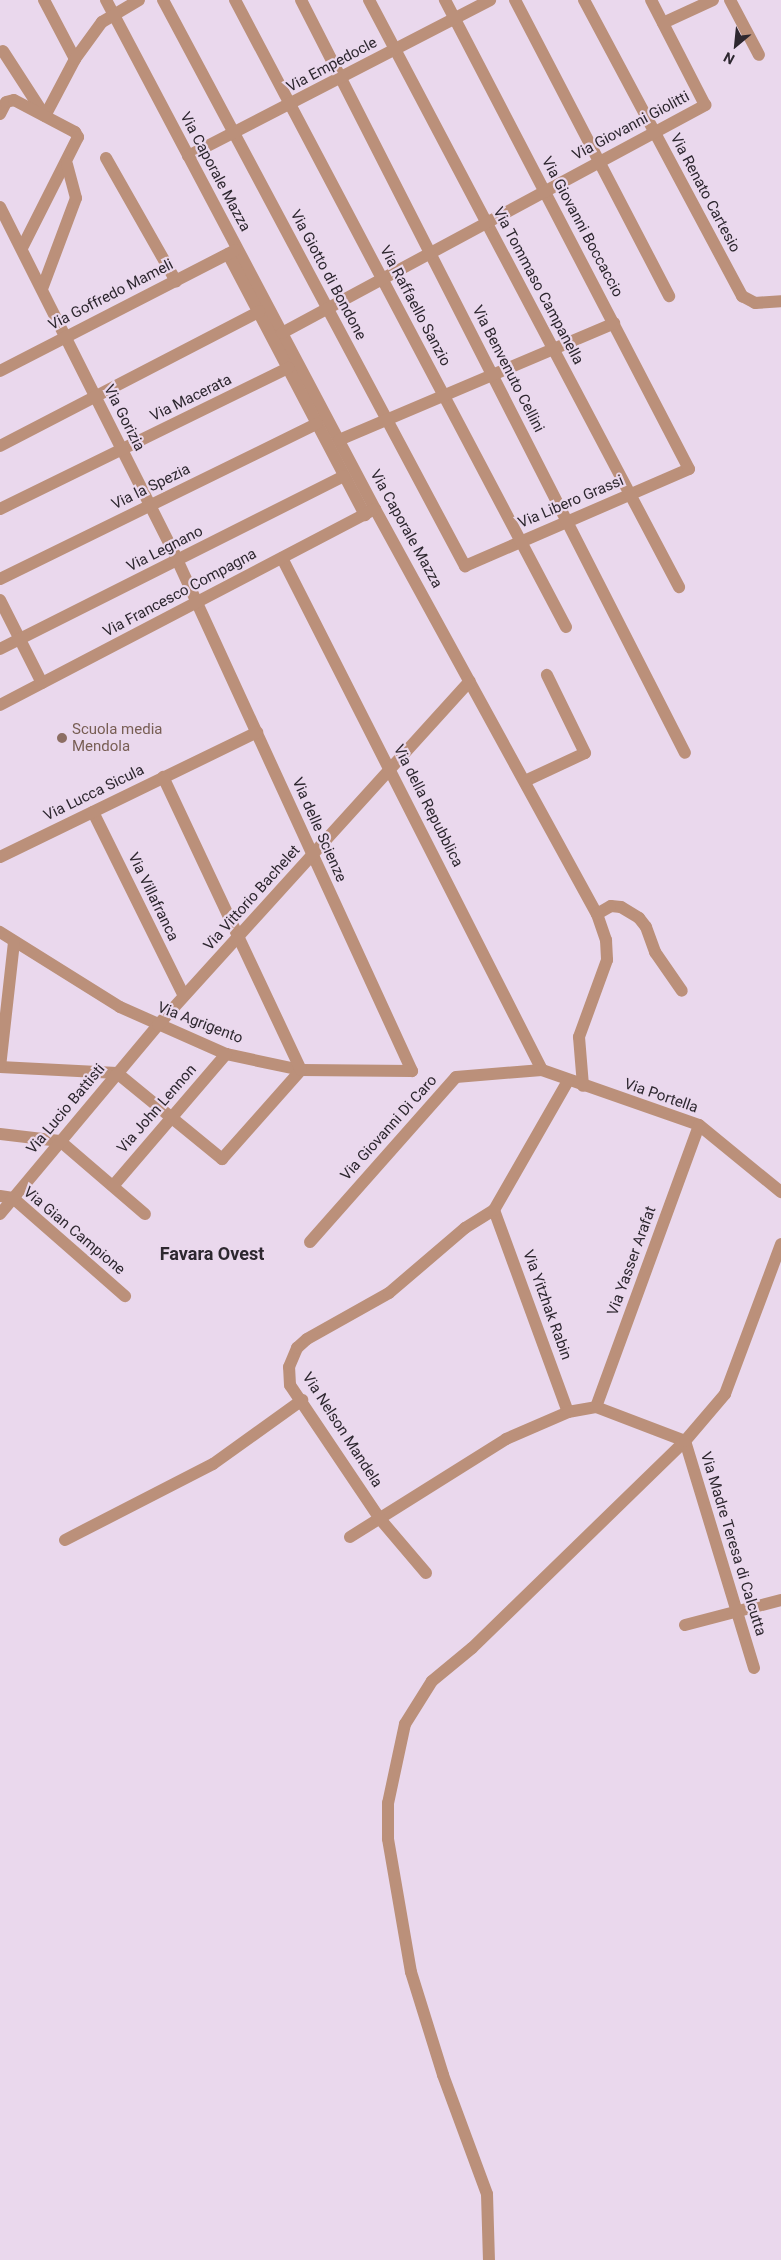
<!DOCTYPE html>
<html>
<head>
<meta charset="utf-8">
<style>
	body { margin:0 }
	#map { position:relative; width:781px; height:2260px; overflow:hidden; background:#ead8ed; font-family:Roboto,sans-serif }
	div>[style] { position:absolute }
	.minor>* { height:12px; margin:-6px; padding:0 6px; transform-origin:6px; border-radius:6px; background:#bb907a }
	.dots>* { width:14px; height:14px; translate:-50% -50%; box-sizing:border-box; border:2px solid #ead8ed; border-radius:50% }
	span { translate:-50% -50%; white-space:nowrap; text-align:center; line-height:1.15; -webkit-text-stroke:4.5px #ead8ed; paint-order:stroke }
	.street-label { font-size:15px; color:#2d272f }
	.education-label { font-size:15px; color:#785e54 }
	.left { translate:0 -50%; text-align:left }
	.quarter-label { font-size:18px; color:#2d272f; font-weight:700 }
	.north { position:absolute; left:711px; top:20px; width:50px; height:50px; -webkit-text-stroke:4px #ead8ed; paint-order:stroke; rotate:208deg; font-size:14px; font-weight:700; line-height:20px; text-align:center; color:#2d272f }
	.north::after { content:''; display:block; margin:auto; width:18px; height:22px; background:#2d272f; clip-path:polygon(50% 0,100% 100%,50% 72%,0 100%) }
</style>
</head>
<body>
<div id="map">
	<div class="minor">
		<i style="left:44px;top:0;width:67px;rotate:62.3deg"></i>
		<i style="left:106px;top:0;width:576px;rotate:62.14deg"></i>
		<i style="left:375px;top:509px;width:462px;rotate:61.3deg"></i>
		<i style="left:597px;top:914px;width:28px;rotate:71deg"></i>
		<i style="left:606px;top:940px;width:20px;rotate:87deg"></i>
		<i style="left:607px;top:960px;width:82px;rotate:110deg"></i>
		<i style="left:579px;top:1037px;width:49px;rotate:85.3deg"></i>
		<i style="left:163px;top:0;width:642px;rotate:61.92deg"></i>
		<i style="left:465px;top:566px;width:244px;rotate:-23.4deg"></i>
		<i style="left:689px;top:469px;width:529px;rotate:-117.49deg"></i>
		<i style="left:235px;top:0;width:709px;rotate:62.17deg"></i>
		<i style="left:301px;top:0;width:845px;rotate:62.98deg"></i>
		<i style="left:369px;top:0;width:664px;rotate:62.16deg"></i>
		<i style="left:515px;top:0;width:334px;rotate:62.5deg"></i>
		<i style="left:584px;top:0;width:336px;rotate:61.9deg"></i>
		<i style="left:742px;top:296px;width:15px;rotate:28deg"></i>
		<i style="left:755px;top:303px;width:26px;rotate:-4deg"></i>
		<i style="left:730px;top:0;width:62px;rotate:62.2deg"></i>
		<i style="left:663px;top:23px;width:55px;rotate:-24.7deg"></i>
		<i style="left:3px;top:51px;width:77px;rotate:57.1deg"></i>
		<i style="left:45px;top:116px;width:64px;rotate:-62.2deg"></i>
		<i style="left:75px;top:59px;width:46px;rotate:-53.9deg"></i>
		<i style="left:102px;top:22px;width:43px;rotate:-30.7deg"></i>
		<i style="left:0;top:114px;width:13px;rotate:-63deg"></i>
		<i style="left:6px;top:102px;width:8px;rotate:-14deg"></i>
		<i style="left:14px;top:100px;width:69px;rotate:27.7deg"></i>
		<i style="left:75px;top:132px;width:6px;rotate:59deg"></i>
		<i style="left:78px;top:137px;width:124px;rotate:116.8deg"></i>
		<i style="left:188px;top:156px;width:340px;rotate:-27.3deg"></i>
		<i style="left:106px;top:158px;width:142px;rotate:60.4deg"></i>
		<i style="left:0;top:207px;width:390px;rotate:63.3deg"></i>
		<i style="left:175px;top:555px;width:568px;rotate:65.33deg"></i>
		<i style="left:412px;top:1071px;width:111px;rotate:-179.5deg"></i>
		<i style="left:301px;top:1070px;width:77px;rotate:-168deg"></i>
		<i style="left:226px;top:1054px;width:116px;rotate:-156.1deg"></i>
		<i style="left:120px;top:1007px;width:142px;rotate:-148deg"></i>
		<i style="left:228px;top:254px;width:295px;rotate:62.3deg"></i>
		<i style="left:42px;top:289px;width:97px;rotate:-69.5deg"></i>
		<i style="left:76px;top:198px;width:35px;rotate:-105deg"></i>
		<i style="left:282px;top:333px;width:481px;rotate:-28.3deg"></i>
		<i style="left:705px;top:105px;width:118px;rotate:-117.2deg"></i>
		<i style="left:0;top:371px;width:264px;rotate:-27.2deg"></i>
		<i style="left:339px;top:440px;width:299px;rotate:-23deg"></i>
		<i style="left:0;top:446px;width:292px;rotate:-27.4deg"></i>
		<i style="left:0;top:509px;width:321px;rotate:-26.1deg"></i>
		<i style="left:282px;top:558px;width:574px;rotate:63.08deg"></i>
		<i style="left:0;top:579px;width:353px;rotate:-26.1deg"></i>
		<i style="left:0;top:600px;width:93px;rotate:63.2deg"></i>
		<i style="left:0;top:649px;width:385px;rotate:-26.7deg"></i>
		<i style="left:0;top:705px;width:423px;rotate:-27.6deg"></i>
		<i style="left:525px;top:781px;width:66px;rotate:-25deg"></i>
		<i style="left:585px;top:753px;width:87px;rotate:-116deg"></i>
		<i style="left:93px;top:812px;width:205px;rotate:63.7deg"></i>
		<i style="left:0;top:857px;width:286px;rotate:-25.9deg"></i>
		<i style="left:597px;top:914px;width:16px;rotate:-30deg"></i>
		<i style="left:611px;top:906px;width:10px;rotate:6deg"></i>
		<i style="left:621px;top:907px;width:21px;rotate:31deg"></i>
		<i style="left:639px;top:918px;width:11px;rotate:52deg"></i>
		<i style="left:646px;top:927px;width:27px;rotate:70deg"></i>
		<i style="left:655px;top:952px;width:47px;rotate:55.3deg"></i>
		<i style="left:0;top:1067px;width:117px;rotate:2.9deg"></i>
		<i style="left:117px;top:1073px;width:136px;rotate:39.3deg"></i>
		<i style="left:222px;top:1159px;width:119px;rotate:-48.4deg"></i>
		<i style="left:301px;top:1070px;width:324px;rotate:-115.2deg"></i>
		<i style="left:0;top:1067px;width:125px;rotate:-83.6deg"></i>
		<i style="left:0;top:1134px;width:60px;rotate:6.7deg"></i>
		<i style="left:60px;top:1141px;width:112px;rotate:40.7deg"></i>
		<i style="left:113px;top:1186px;width:174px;rotate:-49.4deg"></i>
		<i style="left:0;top:1196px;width:13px;rotate:9deg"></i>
		<i style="left:13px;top:1198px;width:149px;rotate:41.2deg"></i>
		<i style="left:494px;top:1210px;width:215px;rotate:69.9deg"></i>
		<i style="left:0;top:1214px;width:246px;rotate:-50.1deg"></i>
		<i style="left:158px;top:1025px;width:464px;rotate:-47.8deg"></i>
		<i style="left:310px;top:1242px;width:220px;rotate:-48.5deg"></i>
		<i style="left:456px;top:1077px;width:86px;rotate:-4.7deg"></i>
		<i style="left:542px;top:1070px;width:166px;rotate:19.3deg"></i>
		<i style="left:699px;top:1125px;width:106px;rotate:39.3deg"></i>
		<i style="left:596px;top:1407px;width:300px;rotate:-69.9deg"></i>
		<i style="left:350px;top:1537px;width:184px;rotate:-32.1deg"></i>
		<i style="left:506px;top:1439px;width:68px;rotate:-23.5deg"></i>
		<i style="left:568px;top:1412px;width:28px;rotate:-10deg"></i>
		<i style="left:596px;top:1407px;width:95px;rotate:20.9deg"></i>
		<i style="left:685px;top:1441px;width:297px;rotate:135.8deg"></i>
		<i style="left:472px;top:1648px;width:52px;rotate:140.5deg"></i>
		<i style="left:432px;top:1681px;width:51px;rotate:122.1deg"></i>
		<i style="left:405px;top:1724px;width:81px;rotate:102.1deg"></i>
		<i style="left:388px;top:1803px;width:36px;rotate:90deg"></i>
		<i style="left:388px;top:1839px;width:135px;rotate:80.2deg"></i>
		<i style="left:411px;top:1972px;width:108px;rotate:72.7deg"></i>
		<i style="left:443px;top:2075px;width:127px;rotate:69.7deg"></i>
		<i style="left:487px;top:2194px;width:66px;rotate:88.3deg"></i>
		<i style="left:65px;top:1540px;width:166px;rotate:-27.2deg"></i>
		<i style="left:213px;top:1464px;width:110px;rotate:-35.7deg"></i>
		<i style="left:426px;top:1573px;width:71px;rotate:-130.4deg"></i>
		<i style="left:380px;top:1519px;width:161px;rotate:-123.9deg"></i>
		<i style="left:290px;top:1385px;width:18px;rotate:-93deg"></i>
		<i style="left:289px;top:1367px;width:21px;rotate:-67deg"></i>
		<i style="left:297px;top:1348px;width:13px;rotate:-42deg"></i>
		<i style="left:307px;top:1339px;width:94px;rotate:-29.3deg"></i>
		<i style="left:389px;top:1293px;width:100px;rotate:-40.5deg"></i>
		<i style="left:465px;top:1228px;width:34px;rotate:-32deg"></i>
		<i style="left:494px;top:1210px;width:149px;rotate:-60.2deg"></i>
		<i style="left:685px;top:1625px;width:99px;rotate:-14.6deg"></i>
		<i style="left:754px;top:1668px;width:237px;rotate:-106.9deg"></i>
		<i style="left:685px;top:1441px;width:62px;rotate:-49.6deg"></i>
		<i style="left:725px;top:1394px;width:160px;rotate:-69.5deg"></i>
	</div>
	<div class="dots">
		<i style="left:62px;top:738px;background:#8d6e63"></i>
	</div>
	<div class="street-label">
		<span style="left:332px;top:65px;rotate:-28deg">Via Empedocle</span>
		<span style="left:631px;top:126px;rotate:-28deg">Via Giovanni Giolitti</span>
		<span style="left:215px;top:172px;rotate:62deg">Via Caporale Mazza</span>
		<span style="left:705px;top:193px;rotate:62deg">Via Renato Cartesio</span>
		<span style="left:582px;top:227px;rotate:62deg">Via Giovanni Boccaccio</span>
		<span style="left:328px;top:275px;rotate:62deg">Via Giotto di Bondone</span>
		<span style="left:538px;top:286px;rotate:62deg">Via Tommaso Campanella</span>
		<span style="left:111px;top:295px;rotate:-27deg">Via Goffredo Mameli</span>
		<span style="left:415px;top:306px;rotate:62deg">Via Raffaello Sanzio</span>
		<span style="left:508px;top:369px;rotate:63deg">Via Benvenuto Cellini</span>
		<span style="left:191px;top:398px;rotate:-26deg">Via Macerata</span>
		<span style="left:124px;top:418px;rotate:63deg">Via Gorizia</span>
		<span style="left:151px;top:487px;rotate:-26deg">Via la Spezia</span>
		<span style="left:571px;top:502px;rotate:-23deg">Via Libero Grassi</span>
		<span style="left:406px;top:529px;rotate:61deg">Via Caporale Mazza</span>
		<span style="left:165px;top:549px;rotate:-27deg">Via Legnano</span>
		<span style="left:180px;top:593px;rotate:-28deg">Via Francesco Compagna</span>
		<span style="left:94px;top:793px;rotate:-26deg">Via Lucca Sicula</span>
		<span style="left:428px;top:806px;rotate:63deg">Via della Repubblica</span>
		<span style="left:319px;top:830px;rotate:66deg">Via delle Scienze</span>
		<span style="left:153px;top:897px;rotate:64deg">Via Villafranca</span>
		<span style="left:252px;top:898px;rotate:-48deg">Via Vittorio Bachelet</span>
		<span style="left:200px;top:1023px;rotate:21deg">Via Agrigento</span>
		<span style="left:661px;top:1096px;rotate:19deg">Via Portella</span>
		<span style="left:66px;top:1109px;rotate:-50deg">Via Lucio Battisti</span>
		<span style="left:157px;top:1109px;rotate:-49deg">Via John Lennon</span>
		<span style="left:389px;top:1128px;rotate:-48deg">Via Giovanni Di Caro</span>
		<span style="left:74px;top:1231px;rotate:40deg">Via Gian Campione</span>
		<span style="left:632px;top:1261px;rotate:-70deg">Via Yasser Arafat</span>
		<span style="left:547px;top:1305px;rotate:70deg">Via Yitzhak Rabin</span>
		<span style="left:342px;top:1430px;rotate:57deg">Via Nelson Mandela</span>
		<span style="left:733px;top:1544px;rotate:73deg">Via Madre Teresa di Calcutta</span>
	</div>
	<div class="education-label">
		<span class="left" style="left:72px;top:738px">Scuola media<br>Mendola</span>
	</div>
	<div class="quarter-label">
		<span style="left:212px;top:1254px">Favara Ovest</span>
	</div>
	<div class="north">N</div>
</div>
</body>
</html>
